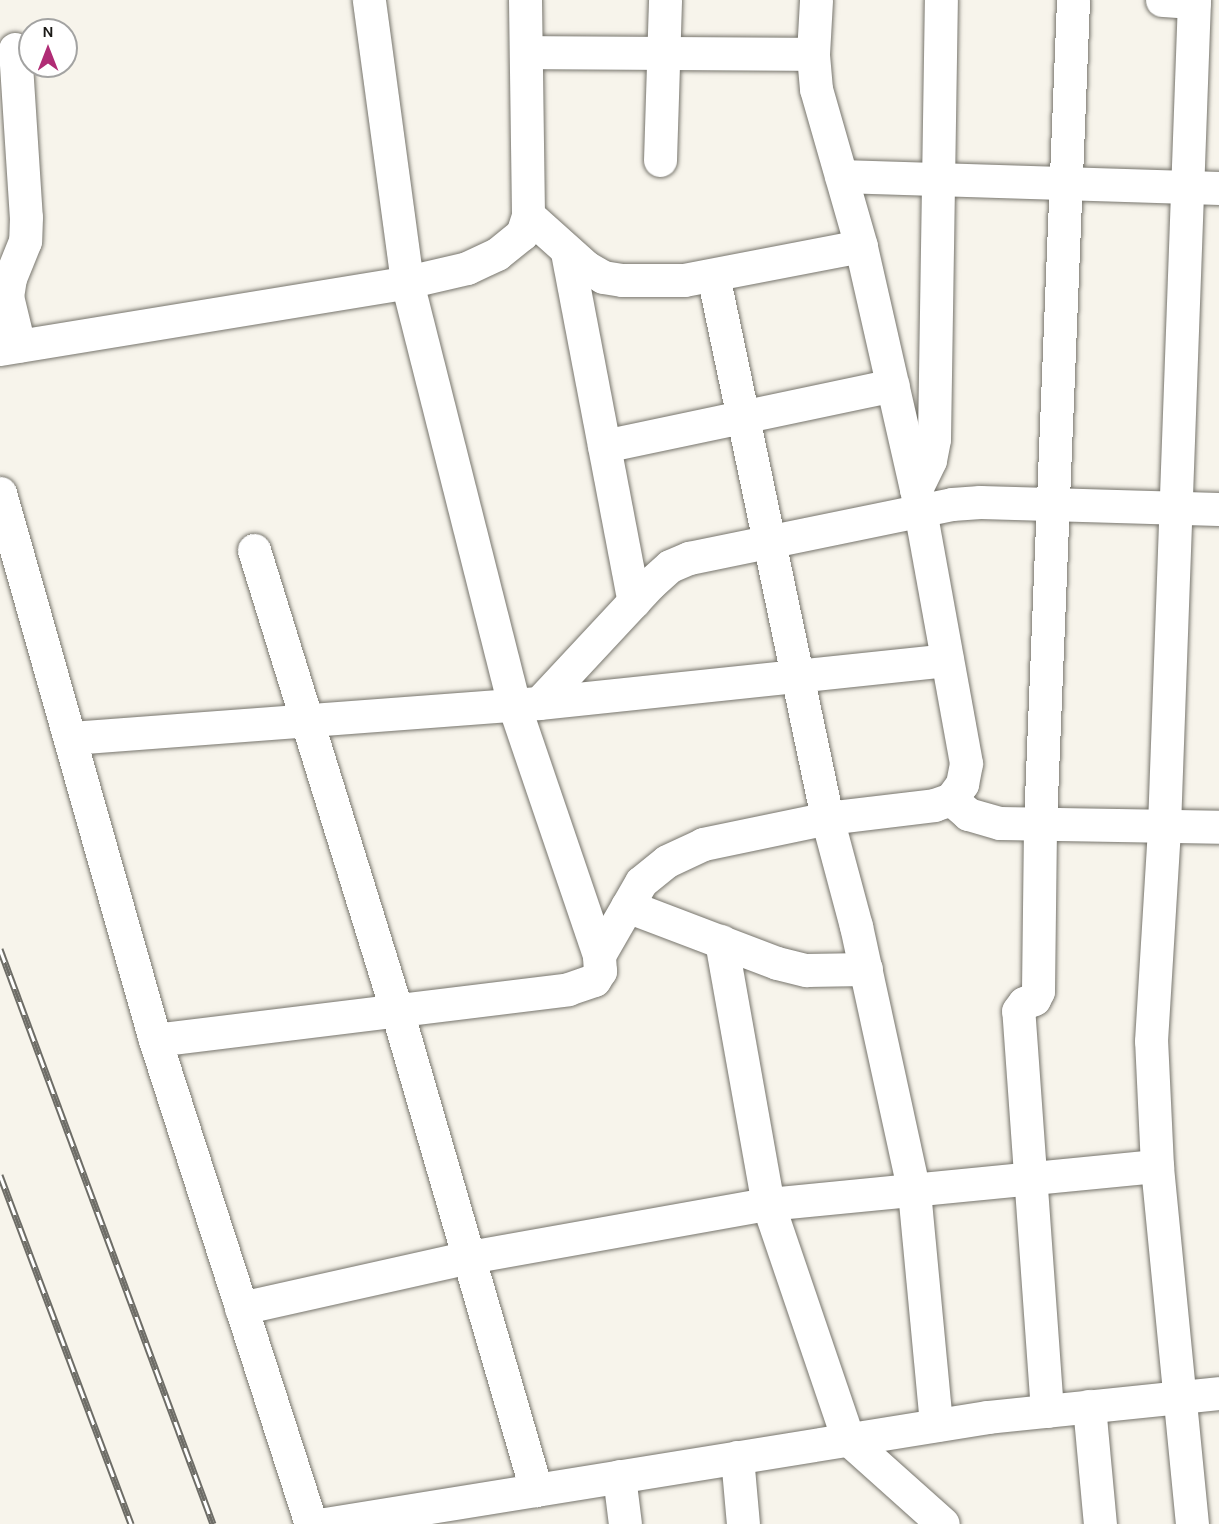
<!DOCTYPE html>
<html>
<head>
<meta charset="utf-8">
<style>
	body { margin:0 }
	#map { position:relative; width:1219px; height:1524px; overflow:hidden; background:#f7f4eb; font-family:Karla,sans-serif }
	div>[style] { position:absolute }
	.roads { filter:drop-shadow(0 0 2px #77756d) drop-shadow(0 0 2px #77756d) }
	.minor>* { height:33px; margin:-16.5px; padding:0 16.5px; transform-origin:16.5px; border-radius:16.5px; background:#fff }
	.major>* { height:33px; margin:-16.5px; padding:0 16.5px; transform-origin:16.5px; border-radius:16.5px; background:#fff }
	.rail>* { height:7px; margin-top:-3.5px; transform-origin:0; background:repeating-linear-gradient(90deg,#fff 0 14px,#6e6d67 0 28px); box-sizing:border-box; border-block:2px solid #6e6d67 }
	span { translate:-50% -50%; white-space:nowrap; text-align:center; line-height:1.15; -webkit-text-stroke:6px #fff; paint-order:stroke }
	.north { position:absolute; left:18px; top:18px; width:60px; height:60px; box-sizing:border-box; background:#fff; border:2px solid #a3a3a2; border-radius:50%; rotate:0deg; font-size:16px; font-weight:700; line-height:24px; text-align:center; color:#1a1916 }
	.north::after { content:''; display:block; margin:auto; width:21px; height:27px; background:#b02c75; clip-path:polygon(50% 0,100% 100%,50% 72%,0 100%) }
</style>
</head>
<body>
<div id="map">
	<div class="roads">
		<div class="minor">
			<i style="left:1162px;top:0;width:32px;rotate:4deg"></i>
			<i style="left:15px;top:49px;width:168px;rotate:86.3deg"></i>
			<i style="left:26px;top:217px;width:24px;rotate:92deg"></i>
			<i style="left:25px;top:241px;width:40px;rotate:112deg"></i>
			<i style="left:10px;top:278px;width:18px;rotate:99deg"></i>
			<i style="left:7px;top:296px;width:51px;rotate:76.5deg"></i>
			<i style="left:526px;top:52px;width:287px;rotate:0.4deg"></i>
			<i style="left:660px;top:160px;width:160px;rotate:-88.2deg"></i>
			<i style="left:841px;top:176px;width:378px;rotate:1.8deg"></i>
			<i style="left:528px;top:215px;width:78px;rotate:41.9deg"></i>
			<i style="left:586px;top:267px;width:20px;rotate:30deg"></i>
			<i style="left:603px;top:277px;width:19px;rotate:9deg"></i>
			<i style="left:622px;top:280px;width:62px"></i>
			<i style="left:684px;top:280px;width:180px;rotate:-10.9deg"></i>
			<i style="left:567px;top:252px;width:356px;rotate:79.2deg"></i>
			<i style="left:713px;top:275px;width:555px;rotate:78.14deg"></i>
			<i style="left:827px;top:818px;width:112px;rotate:75deg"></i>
			<i style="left:856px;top:926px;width:271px;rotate:77.7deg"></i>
			<i style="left:914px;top:1191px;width:235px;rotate:84.6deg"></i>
			<i style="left:0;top:349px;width:412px;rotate:-9.3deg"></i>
			<i style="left:407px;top:282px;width:62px;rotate:-13.1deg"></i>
			<i style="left:467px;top:268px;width:33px;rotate:-25deg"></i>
			<i style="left:497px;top:254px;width:32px;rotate:-39deg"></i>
			<i style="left:522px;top:234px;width:20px;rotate:-72deg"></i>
			<i style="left:528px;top:215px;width:215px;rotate:-90.8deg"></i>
			<i style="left:604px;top:446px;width:295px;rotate:-11.9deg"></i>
			<i style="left:916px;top:489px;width:32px;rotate:-64deg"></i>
			<i style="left:930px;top:460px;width:21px;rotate:-79deg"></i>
			<i style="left:934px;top:439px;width:439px;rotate:-89.1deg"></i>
			<i style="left:254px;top:550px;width:483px;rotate:72.8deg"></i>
			<i style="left:397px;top:1011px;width:499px;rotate:73.8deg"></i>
			<i style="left:539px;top:703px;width:164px;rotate:-47deg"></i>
			<i style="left:651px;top:583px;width:25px;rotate:-42deg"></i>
			<i style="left:670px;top:566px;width:21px;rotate:-23deg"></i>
			<i style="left:689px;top:558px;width:268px;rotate:-11.6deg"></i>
			<i style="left:952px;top:504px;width:28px;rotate:-4deg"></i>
			<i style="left:980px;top:502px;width:239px;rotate:1.7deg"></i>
			<i style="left:71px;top:738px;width:469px;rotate:-4.3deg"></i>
			<i style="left:539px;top:703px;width:410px;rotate:-6deg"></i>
			<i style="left:951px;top:799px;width:23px;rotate:41deg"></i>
			<i style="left:968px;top:814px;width:33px;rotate:16deg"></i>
			<i style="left:1000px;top:823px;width:219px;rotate:1deg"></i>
			<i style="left:627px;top:906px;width:160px;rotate:20.8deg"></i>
			<i style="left:777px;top:963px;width:30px;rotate:14deg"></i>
			<i style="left:806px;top:970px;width:60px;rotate:-1deg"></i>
			<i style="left:721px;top:941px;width:267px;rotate:79.9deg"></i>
			<i style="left:768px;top:1204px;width:248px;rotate:71.2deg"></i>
			<i style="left:848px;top:1439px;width:127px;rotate:41.8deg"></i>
			<i style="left:599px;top:955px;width:84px;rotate:-60.1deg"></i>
			<i style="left:641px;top:882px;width:33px;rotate:-39deg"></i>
			<i style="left:667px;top:861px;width:40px;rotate:-25deg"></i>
			<i style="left:703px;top:844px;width:127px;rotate:-11.8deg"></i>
			<i style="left:827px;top:818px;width:108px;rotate:-6.9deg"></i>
			<i style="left:934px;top:805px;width:18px;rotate:-19deg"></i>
			<i style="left:951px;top:799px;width:19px;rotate:-54deg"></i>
			<i style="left:962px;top:784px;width:21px;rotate:-79deg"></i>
			<i style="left:966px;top:763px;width:279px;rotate:-100.3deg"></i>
			<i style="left:916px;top:489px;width:249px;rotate:-102.8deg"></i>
			<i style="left:861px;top:246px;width:163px;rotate:-106deg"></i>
			<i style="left:816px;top:89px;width:35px;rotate:-95deg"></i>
			<i style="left:813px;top:54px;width:54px;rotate:-86.8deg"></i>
			<i style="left:155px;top:1040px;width:416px;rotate:-7deg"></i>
			<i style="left:568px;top:989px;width:28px;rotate:-19deg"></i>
			<i style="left:594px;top:980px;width:11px;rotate:-56deg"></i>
			<i style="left:600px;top:971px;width:16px;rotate:-94deg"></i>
			<i style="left:599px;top:955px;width:264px;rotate:-108.8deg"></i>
			<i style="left:514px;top:705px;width:436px;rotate:-104.2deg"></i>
			<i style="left:407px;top:282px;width:285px;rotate:-97.7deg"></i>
			<i style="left:241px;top:1308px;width:234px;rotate:-12.6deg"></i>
			<i style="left:469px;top:1257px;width:304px;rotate:-10.1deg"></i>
			<i style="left:768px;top:1204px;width:391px;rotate:-5.6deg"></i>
			<i style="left:1089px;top:1406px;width:119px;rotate:84.7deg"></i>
			<i style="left:1047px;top:1411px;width:401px;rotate:-94.1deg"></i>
			<i style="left:1018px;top:1011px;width:10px;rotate:-53deg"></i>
			<i style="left:1024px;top:1003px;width:11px;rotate:-22deg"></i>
			<i style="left:1034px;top:999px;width:9px;rotate:-63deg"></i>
			<i style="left:1038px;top:991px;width:168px;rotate:-89.3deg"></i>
			<i style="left:1040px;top:823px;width:824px;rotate:-87.7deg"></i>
			<i style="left:737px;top:1457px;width:67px;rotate:84.9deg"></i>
			<i style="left:619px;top:1476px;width:48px;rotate:82.9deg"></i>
			<i style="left:325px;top:1524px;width:672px;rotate:-9.17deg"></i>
			<i style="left:988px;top:1417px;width:232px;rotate:-5.9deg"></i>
			<i style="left:1192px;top:1524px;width:360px;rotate:-95.6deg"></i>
			<i style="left:1157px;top:1166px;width:125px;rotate:-92.7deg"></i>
			<i style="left:1151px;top:1041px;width:215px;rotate:-86.5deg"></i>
			<i style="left:1164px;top:826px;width:827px;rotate:-87.92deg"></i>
		</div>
		<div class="major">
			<i style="left:0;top:493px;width:569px;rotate:74.18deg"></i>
			<i style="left:155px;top:1040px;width:509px;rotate:72.14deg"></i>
		</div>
	</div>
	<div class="rail">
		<i style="left:0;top:949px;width:613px;rotate:69.67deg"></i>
		<i style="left:0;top:1175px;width:373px;rotate:69.4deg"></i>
	</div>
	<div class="north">N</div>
</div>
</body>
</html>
